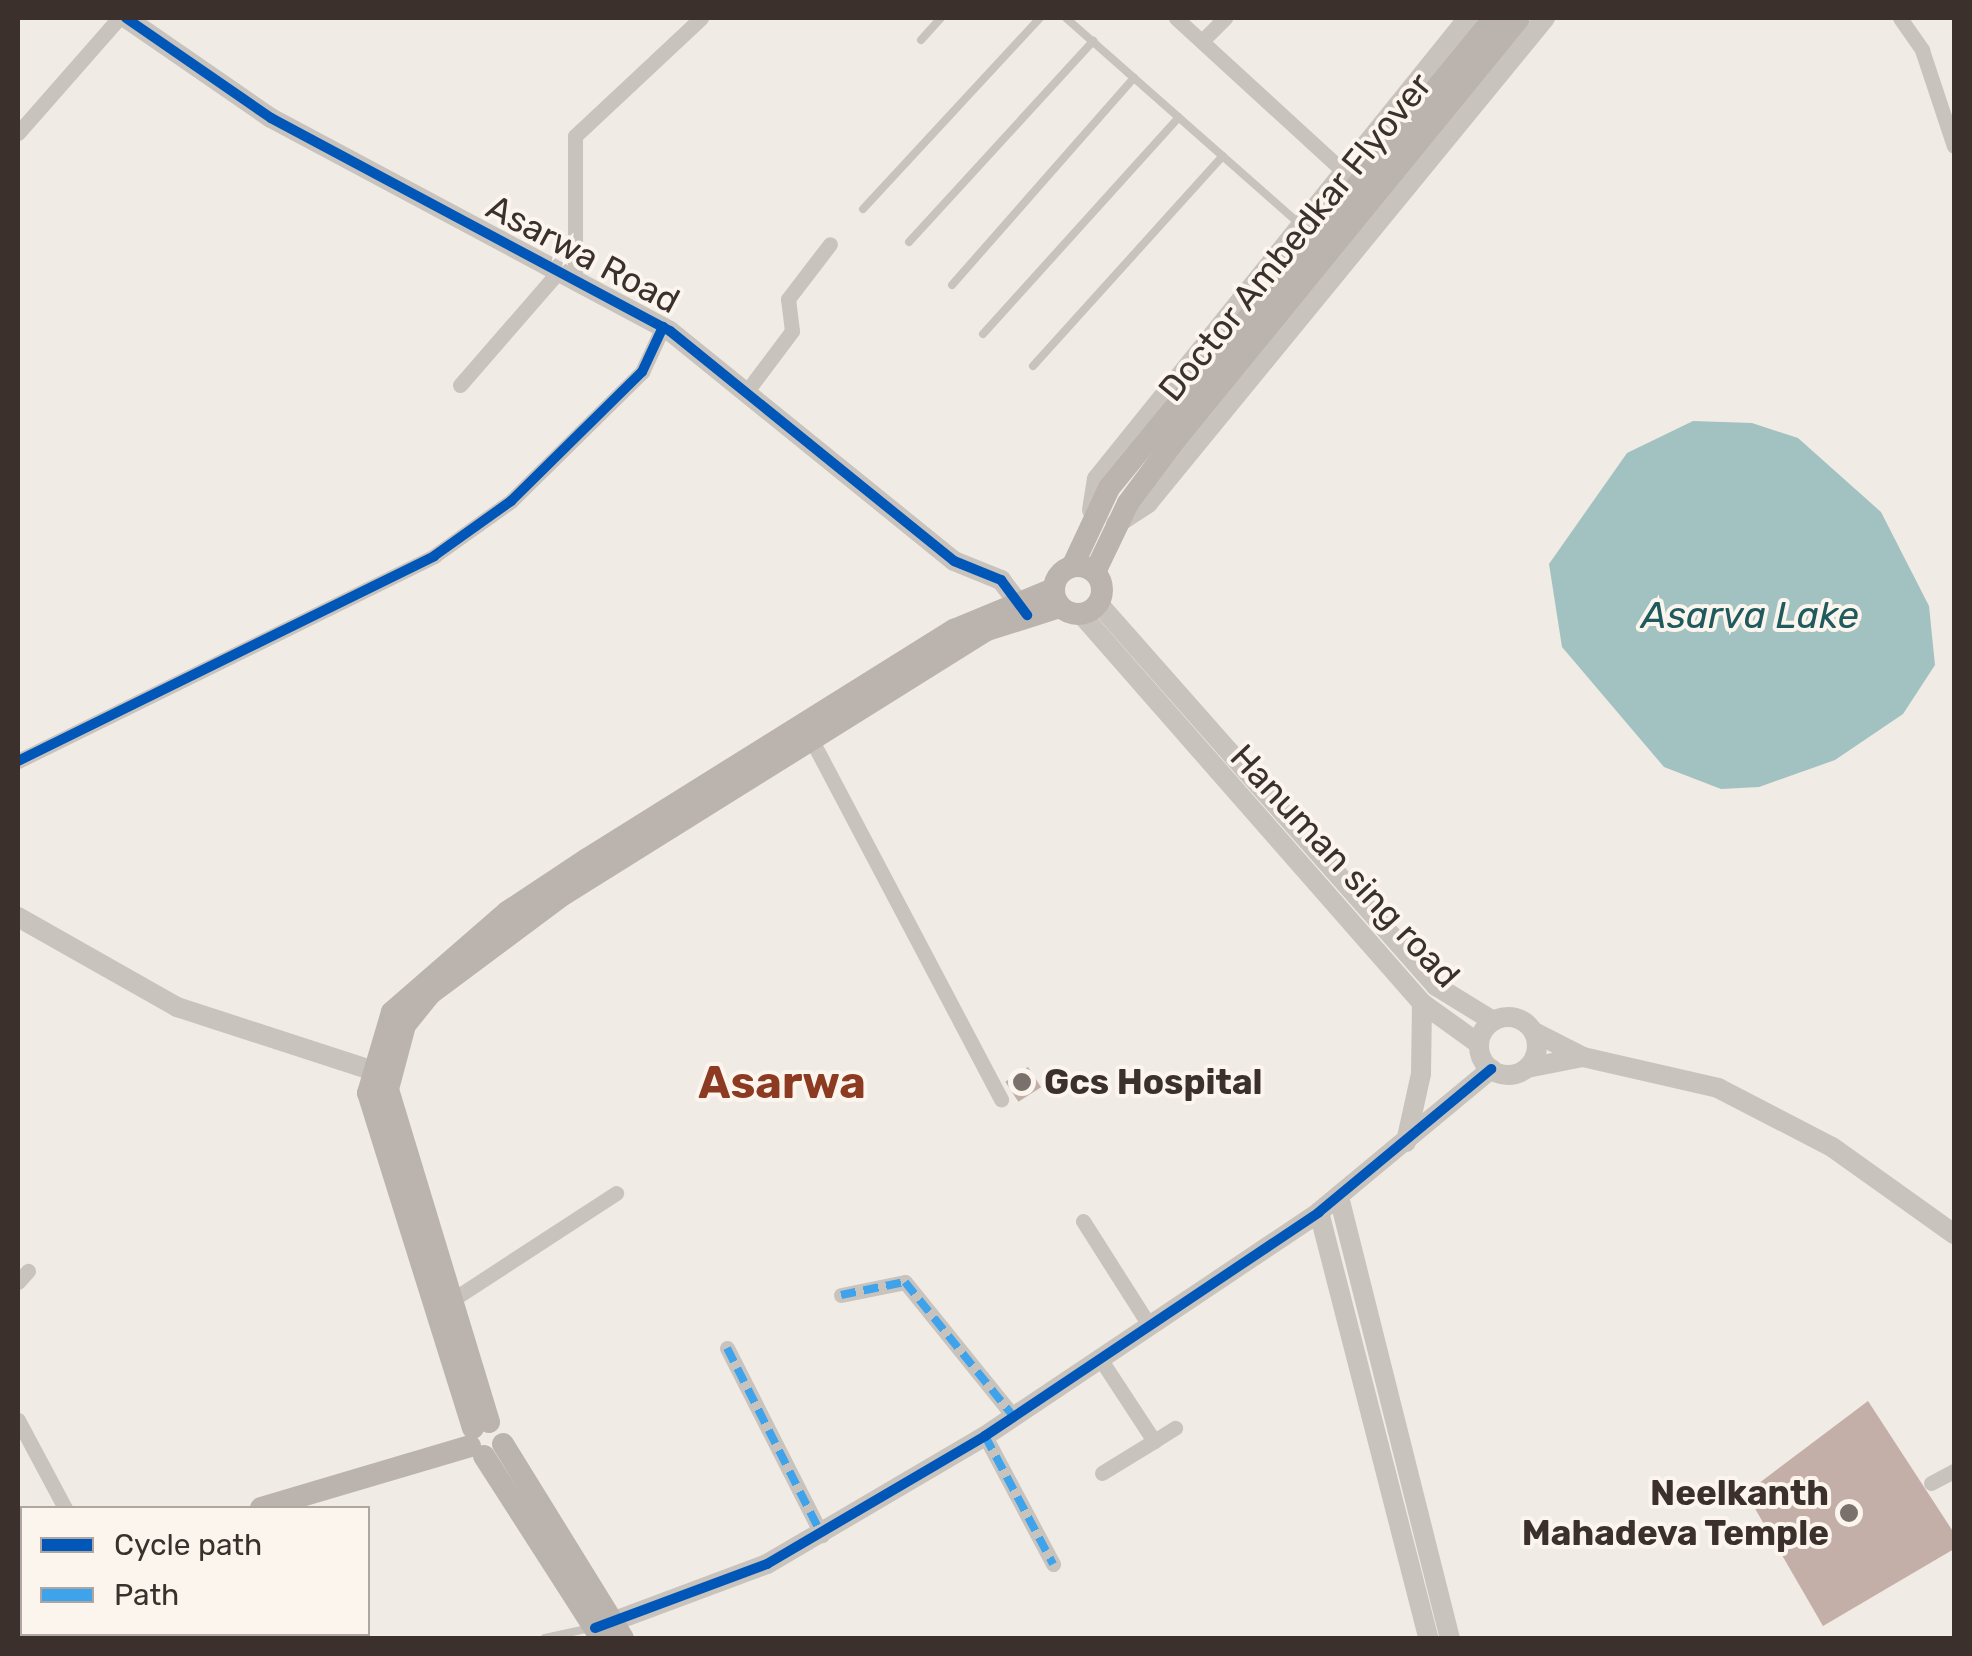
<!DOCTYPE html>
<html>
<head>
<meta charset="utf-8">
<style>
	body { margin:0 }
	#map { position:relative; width:1972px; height:1656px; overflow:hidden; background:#f0ebe5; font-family:Rubik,sans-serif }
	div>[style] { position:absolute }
	.water>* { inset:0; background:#a1c2c1 }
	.building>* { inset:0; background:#c3afa7; transform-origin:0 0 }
	.service>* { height:8px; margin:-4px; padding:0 4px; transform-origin:4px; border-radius:4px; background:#c9c3be }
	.minor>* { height:15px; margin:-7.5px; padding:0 7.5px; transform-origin:7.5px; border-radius:7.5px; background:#c9c3be }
	.tertiary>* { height:20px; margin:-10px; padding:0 10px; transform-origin:10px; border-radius:10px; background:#c9c3be }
	.tertiary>.ring { margin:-10px; padding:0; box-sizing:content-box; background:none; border:20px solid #c9c3be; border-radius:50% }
	.secondary>* { height:22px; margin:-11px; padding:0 11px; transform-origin:11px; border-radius:11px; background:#bab3ae }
	.secondary>.ring { margin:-11px; padding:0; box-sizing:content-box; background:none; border:22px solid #bab3ae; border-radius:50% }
	.quiet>* { height:8px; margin-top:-4px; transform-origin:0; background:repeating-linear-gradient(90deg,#3fa3eb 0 15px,transparent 0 23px) }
	.cycleway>* { height:10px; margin:-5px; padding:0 5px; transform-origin:5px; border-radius:5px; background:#0057b8 }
	.dots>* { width:28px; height:28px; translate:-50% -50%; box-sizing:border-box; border:5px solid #fbf5ee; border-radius:50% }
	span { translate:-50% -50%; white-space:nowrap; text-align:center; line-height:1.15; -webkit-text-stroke:8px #fbf5ee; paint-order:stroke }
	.street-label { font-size:35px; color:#3b302b }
	.poi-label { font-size:35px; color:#3b302b; font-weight:700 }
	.left { translate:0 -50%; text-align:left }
	.right { translate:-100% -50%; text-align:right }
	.water-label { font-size:38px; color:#1f5a5e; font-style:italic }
	.district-label { font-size:45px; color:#8c3b22; font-weight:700 }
	.frame { position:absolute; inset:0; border:20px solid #3b302b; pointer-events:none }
	.legend { position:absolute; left:20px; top:1506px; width:350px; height:130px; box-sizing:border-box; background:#fbf5ee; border:2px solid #aea6a0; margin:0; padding:12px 18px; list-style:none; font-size:30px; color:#3b302b }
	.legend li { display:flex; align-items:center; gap:20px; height:50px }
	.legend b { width:50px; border:2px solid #aea6a0 }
</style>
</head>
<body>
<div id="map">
	<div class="water">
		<i style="clip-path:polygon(1693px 421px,1752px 423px,1798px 438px,1881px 512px,1929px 606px,1935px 665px,1903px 714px,1835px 760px,1759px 787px,1721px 789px,1664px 767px,1562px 647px,1549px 564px,1627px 453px)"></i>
	</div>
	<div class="building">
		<i style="left:1028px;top:1067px;width:24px;height:27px;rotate:57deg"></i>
		<i style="clip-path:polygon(1868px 1401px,1954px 1533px,1954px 1549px,1823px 1626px,1746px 1493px)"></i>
	</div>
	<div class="service">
		<i style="left:1066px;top:18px;width:313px;rotate:41.4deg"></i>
		<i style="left:921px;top:40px;width:30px;rotate:-48deg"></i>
		<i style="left:863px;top:209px;width:260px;rotate:-47.2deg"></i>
		<i style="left:909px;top:242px;width:273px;rotate:-47.5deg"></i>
		<i style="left:952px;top:285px;width:276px;rotate:-48.7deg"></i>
		<i style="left:983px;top:334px;width:292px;rotate:-47.9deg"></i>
		<i style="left:1033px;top:366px;width:283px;rotate:-47.9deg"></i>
		<i style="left:545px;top:1638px;width:46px;rotate:-12.5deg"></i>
	</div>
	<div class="minor">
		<i style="left:1176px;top:18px;width:228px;rotate:42.5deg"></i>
		<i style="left:1900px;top:18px;width:39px;rotate:55deg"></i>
		<i style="left:1922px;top:50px;width:101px;rotate:71.6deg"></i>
		<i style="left:1202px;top:41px;width:33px;rotate:-45deg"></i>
		<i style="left:18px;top:133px;width:153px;rotate:-48.7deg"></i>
		<i style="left:575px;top:279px;width:143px;rotate:-90deg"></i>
		<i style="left:575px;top:136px;width:173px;rotate:-43.1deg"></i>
		<i style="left:460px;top:385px;width:151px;rotate:-49deg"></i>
		<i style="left:747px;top:391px;width:75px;rotate:-53.1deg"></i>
		<i style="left:792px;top:331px;width:32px;rotate:-97deg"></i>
		<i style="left:788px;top:299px;width:69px;rotate:-52.6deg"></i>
		<i style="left:809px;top:735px;width:412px;rotate:62.2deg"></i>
		<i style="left:18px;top:761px;width:464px;rotate:-26.2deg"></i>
		<i style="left:434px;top:556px;width:95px;rotate:-35.5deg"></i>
		<i style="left:511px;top:501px;width:184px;rotate:-44.6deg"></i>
		<i style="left:642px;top:372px;width:50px;rotate:-65deg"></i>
		<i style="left:1083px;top:1221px;width:123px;rotate:57.6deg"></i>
		<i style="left:18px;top:1282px;width:15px;rotate:-48deg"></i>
		<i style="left:841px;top:1295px;width:65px;rotate:-11.5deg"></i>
		<i style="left:905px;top:1282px;width:174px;rotate:51.1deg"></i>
		<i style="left:452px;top:1300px;width:196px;rotate:-33.1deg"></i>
		<i style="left:727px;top:1348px;width:210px;rotate:63.1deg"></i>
		<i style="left:1101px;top:1360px;width:97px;rotate:56.8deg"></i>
		<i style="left:1154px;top:1441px;width:61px;rotate:148.4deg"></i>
		<i style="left:18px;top:1420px;width:100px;rotate:61.9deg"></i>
		<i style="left:985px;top:1436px;width:145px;rotate:62deg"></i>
		<i style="left:1154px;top:1441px;width:25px;rotate:-32deg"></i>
		<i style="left:1931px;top:1483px;width:26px;rotate:-28deg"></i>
	</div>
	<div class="tertiary">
		<i style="left:126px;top:18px;width:176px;rotate:34.6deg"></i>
		<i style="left:271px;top:118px;width:452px;rotate:28.1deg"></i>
		<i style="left:670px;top:331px;width:365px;rotate:39deg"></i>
		<i style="left:954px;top:561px;width:51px;rotate:22deg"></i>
		<i style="left:1001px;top:580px;width:41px;rotate:52.9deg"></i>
		<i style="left:1092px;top:510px;width:31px;rotate:-81deg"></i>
		<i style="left:1097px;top:479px;width:592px;rotate:-51.17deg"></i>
		<i style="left:1116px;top:524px;width:38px;rotate:-33deg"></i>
		<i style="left:1148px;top:503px;width:627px;rotate:-50.7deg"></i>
		<i style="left:1098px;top:603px;width:511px;rotate:48.57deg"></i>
		<i style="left:1436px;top:986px;width:67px;rotate:31.6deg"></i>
		<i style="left:1081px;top:614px;width:517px;rotate:48.76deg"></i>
		<i style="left:1422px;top:1003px;width:70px;rotate:35.7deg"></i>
		<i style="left:18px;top:917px;width:183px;rotate:29.5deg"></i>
		<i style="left:177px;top:1007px;width:220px;rotate:18deg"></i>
		<i class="ring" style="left:1479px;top:1017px;width:38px;height:38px"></i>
		<i style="left:1534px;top:1032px;width:55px;rotate:27deg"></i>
		<i style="left:1527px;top:1068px;width:57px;rotate:-11.1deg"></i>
		<i style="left:1583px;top:1057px;width:139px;rotate:12.9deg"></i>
		<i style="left:1718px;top:1088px;width:128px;rotate:27.4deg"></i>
		<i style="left:1832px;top:1147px;width:150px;rotate:35.5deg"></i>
		<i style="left:1406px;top:1142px;width:70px;rotate:-77.6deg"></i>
		<i style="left:1421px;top:1074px;width:71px;rotate:-89.2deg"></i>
		<i style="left:1339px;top:1197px;width:455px;rotate:75.9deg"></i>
		<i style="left:1319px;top:1212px;width:440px;rotate:75.6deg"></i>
		<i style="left:601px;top:1626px;width:177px;rotate:-20.5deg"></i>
		<i style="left:767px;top:1564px;width:253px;rotate:-30.4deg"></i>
		<i style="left:985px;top:1436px;width:402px;rotate:-33.8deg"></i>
		<i style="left:1319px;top:1212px;width:224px;rotate:-39.7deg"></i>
	</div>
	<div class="secondary">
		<i style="left:1073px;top:565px;width:85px;rotate:-64.9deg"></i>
		<i style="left:1109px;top:488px;width:608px;rotate:-50.68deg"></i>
		<i class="ring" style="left:1054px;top:566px;width:26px;height:26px"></i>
		<i style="left:1095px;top:572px;width:76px;rotate:-64.4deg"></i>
		<i style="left:1128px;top:503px;width:79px;rotate:-53.3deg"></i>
		<i style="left:1175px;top:440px;width:544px;rotate:-50.81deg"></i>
		<i style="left:489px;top:1422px;width:348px;rotate:-106.9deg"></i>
		<i style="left:388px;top:1089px;width:66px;rotate:-75.1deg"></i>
		<i style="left:405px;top:1025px;width:40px;rotate:-51deg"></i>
		<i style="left:430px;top:994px;width:166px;rotate:-36.7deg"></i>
		<i style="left:563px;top:895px;width:500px;rotate:-32.01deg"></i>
		<i style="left:987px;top:630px;width:77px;rotate:-17.5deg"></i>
		<i style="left:473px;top:1428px;width:351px;rotate:-107.4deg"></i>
		<i style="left:368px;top:1093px;width:84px;rotate:-73.5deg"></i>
		<i style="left:392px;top:1012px;width:152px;rotate:-41deg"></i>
		<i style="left:507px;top:912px;width:96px;rotate:-33.5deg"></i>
		<i style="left:587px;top:859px;width:433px;rotate:-32deg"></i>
		<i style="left:954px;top:630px;width:107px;rotate:-22.5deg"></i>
		<i style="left:503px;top:1444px;width:228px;rotate:58.3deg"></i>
		<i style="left:484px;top:1456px;width:216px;rotate:57.3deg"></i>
		<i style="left:261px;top:1508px;width:218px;rotate:-16.5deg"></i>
		<i style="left:18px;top:1583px;width:4px;rotate:-14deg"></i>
	</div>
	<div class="quiet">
		<i style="left:841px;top:1295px;width:65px;rotate:-11.5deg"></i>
		<i style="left:905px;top:1282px;width:174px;rotate:51.1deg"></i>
		<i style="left:727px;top:1348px;width:210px;rotate:63.1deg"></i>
		<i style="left:985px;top:1436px;width:145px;rotate:62deg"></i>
	</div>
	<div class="cycleway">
		<i style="left:126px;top:18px;width:176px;rotate:34.6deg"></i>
		<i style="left:271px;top:118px;width:452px;rotate:28.1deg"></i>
		<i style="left:670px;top:331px;width:365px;rotate:39deg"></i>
		<i style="left:954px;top:561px;width:51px;rotate:22deg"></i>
		<i style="left:1001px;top:580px;width:44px;rotate:53.4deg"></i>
		<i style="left:18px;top:761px;width:464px;rotate:-26.2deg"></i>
		<i style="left:434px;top:556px;width:95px;rotate:-35.5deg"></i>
		<i style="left:511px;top:501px;width:184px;rotate:-44.6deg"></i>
		<i style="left:642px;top:372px;width:50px;rotate:-65deg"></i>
		<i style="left:595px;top:1628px;width:184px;rotate:-20.4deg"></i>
		<i style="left:767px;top:1564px;width:253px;rotate:-30.4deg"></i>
		<i style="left:985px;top:1436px;width:402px;rotate:-33.8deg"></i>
		<i style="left:1319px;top:1212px;width:224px;rotate:-39.7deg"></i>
	</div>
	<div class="dots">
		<i style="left:1022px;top:1082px;background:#7a716c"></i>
		<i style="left:1849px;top:1513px;background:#7a716c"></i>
	</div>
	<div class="street-label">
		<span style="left:1295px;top:237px;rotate:-51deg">Doctor Ambedkar Flyover</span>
		<span style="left:583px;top:254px;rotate:28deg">Asarwa Road</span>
		<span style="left:1345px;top:866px;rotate:47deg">Hanuman sing road</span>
	</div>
	<div class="poi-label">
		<span class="left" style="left:1044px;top:1082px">Gcs Hospital</span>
		<span class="right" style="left:1829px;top:1513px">Neelkanth<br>Mahadeva Temple</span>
	</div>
	<div class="water-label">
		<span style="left:1750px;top:616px">Asarva Lake</span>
	</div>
	<div class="district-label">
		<span style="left:782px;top:1083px">Asarwa</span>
	</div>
	<div class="frame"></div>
	<ul class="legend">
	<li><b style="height:12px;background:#0057b8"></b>Cycle path</li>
	<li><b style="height:12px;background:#3fa3eb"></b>Path</li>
	</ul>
</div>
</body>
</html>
